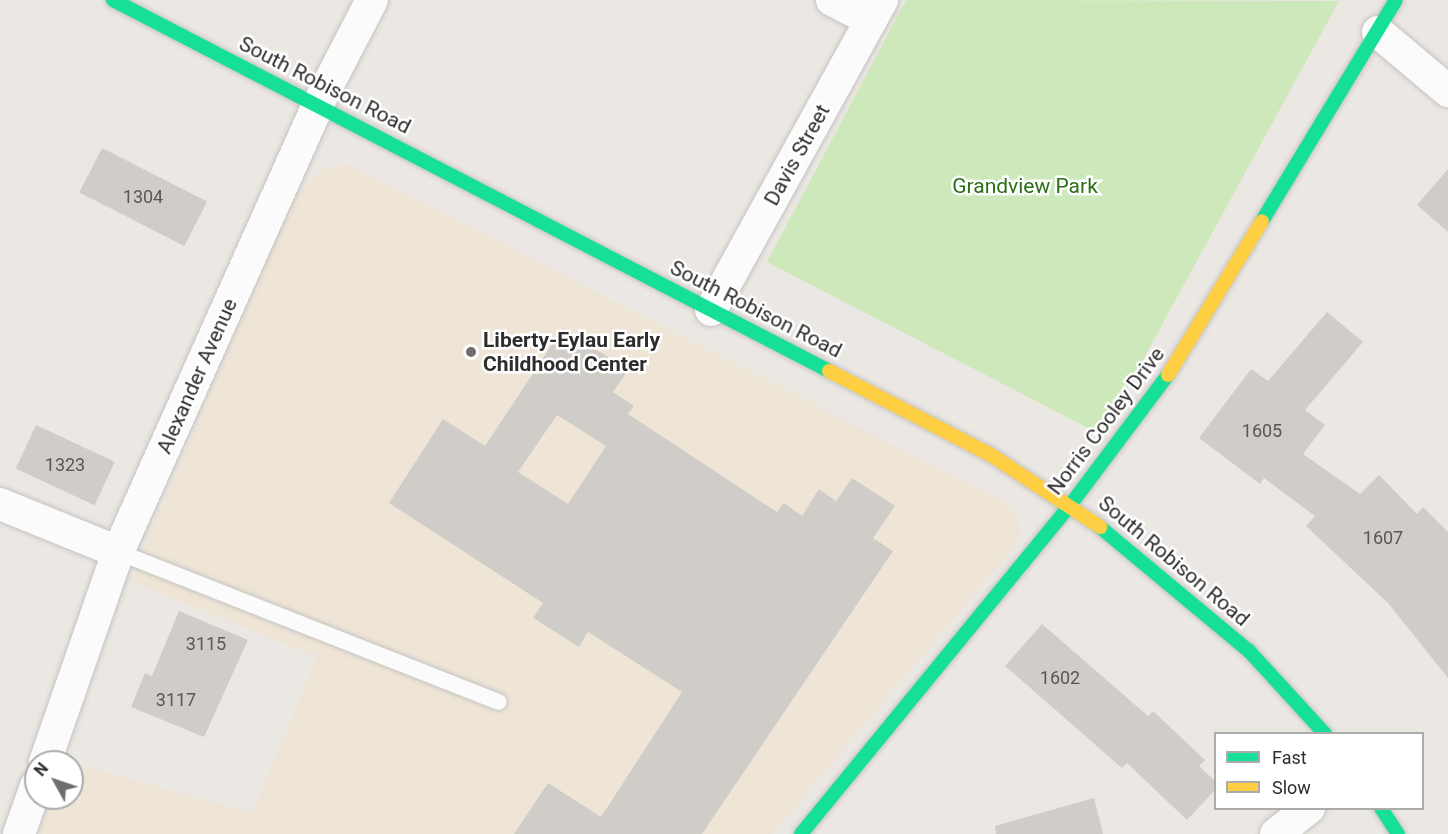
<!DOCTYPE html>
<html>
<head>
<meta charset="utf-8">
<style>
	body { margin:0 }
	#map { position:relative; width:1448px; height:834px; overflow:hidden; background:#ebe7e2; font-family:Roboto,sans-serif }
	div>[style] { position:absolute }
	.education>* { inset:0; background:#eee5d6 }
	.green>* { inset:0; background:#cde8ba }
	.building>* { inset:0; background:#d0cdc9; transform-origin:0 0 }
	.roads { filter:drop-shadow(0 0 2px #c5c3c3) drop-shadow(0 0 2px #c5c3c3) }
	.lane>* { height:16px; margin:-8px; padding:0 8px; transform-origin:8px; border-radius:8px; background:#fcfbfb }
	.street>* { height:32px; margin:-16px; padding:0 16px; transform-origin:16px; border-radius:16px; background:#fcfbfb }
	.fast>* { height:14px; margin:-7px; padding:0 7px; transform-origin:7px; border-radius:7px; background:#16e098 }
	.slow>* { height:14px; margin:-7px; padding:0 7px; transform-origin:7px; border-radius:7px; background:#ffcf43 }
	.dots>* { width:16px; height:16px; translate:-50% -50%; box-sizing:border-box; border:3px solid #fff; border-radius:50% }
	span { translate:-50% -50%; white-space:nowrap; text-align:center; line-height:1.15; -webkit-text-stroke:5px #fff; paint-order:stroke }
	.number-label { font-size:18px; color:#585756 }
	.number-label span { -webkit-text-stroke-width:0 }
	.street-label { font-size:21px; color:#2d2d2d }
	.park-label { font-size:21px; color:#2b6f17 }
	.poi-label { font-size:21px; color:#2d2d2d; font-weight:700 }
	.left { translate:0 -50%; text-align:left }
	.legend { position:absolute; left:1214px; top:732px; width:210px; height:78px; box-sizing:border-box; background:#fff; border:2px solid #ababab; margin:0; padding:8px 10px; list-style:none; font-size:18px; color:#2d2d2d }
	.legend li { display:flex; align-items:center; gap:12px; height:30px }
	.legend b { width:30px; border:2px solid #ababab }
	.north { position:absolute; left:24px; top:750px; width:60px; height:60px; box-sizing:border-box; background:#fff; border:2px solid #ababab; border-radius:50%; rotate:310deg; font-size:16px; font-weight:700; line-height:24px; text-align:center; color:#2d2d2d }
	.north::after { content:''; display:block; margin:auto; width:21px; height:27px; background:#706e6c; clip-path:polygon(50% 0,100% 100%,50% 72%,0 100%) }
</style>
</head>
<body>
<div id="map">
	<div class="education">
		<i style="clip-path:polygon(347px 164px,1008px 504px,1015px 513px,1021px 529px,1016px 544px,772px 834px,39px 834px,52px 798px,72px 798px,72px 763px,252px 813px,317px 657px,130px 581px,293px 200px,322px 170px)"></i>
	</div>
	<div class="green">
		<i style="clip-path:polygon(906px 0,1339px 1px,1129px 385px,1094px 431px,767px 262px)"></i>
	</div>
	<div class="building">
		<i style="left:102px;top:148px;width:118px;height:50px;rotate:27deg"></i>
		<i style="clip-path:polygon(1448px 169px,1448px 232px,1417px 205px)"></i>
		<i style="clip-path:polygon(1327px 312px,1363px 342px,1305px 410px,1325px 425px,1303px 454px,1360px 494px,1379px 475px,1417px 514px,1423px 507px,1448px 532px,1448px 678px,1388px 603px,1306px 526px,1315px 516px,1264px 478px,1260px 484px,1199px 438px,1251px 369px,1268px 381px)"></i>
		<i style="clip-path:polygon(evenodd,563px 328px,628px 370px,613px 392px,634px 406px,628px 414px,777px 512px,784px 503px,802px 516px,819px 489px,836px 501px,852px 478px,895px 506px,873px 538px,893px 551px,702px 834px,514px 834px,548px 783px,601px 817px,682px 692px,588px 632px,579px 647px,533px 618px,543px 603px,389px 503px,443px 419px,485px 446px,563px 328px,557px 415px,606px 446px,568px 504px,518px 472px,557px 415px)"></i>
		<i style="left:36px;top:425px;width:87px;height:48px;rotate:25deg"></i>
		<i style="clip-path:polygon(179px 611px,248px 640px,204px 737px,131px 707px,145px 673px,152px 676px)"></i>
		<i style="clip-path:polygon(1042px 624px,1148px 716px,1153px 711px,1205px 760px,1199px 766px,1215px 781px,1215px 790px,1187px 820px,1127px 763px,1122px 768px,1005px 666px)"></i>
		<i style="clip-path:polygon(1094px 798px,1103px 834px,996px 834px,995px 826px)"></i>
	</div>
	<div class="roads">
		<div class="lane">
			<i style="left:118px;top:552px;width:409px;rotate:21.5deg"></i>
		</div>
		<div class="street">
			<i style="left:832px;top:0;width:44px;rotate:27.1deg"></i>
			<i style="left:1378px;top:32px;width:92px;rotate:40.1deg"></i>
			<i style="left:711px;top:310px;width:354px;rotate:-61.1deg"></i>
			<i style="left:0;top:504px;width:127px;rotate:22.1deg"></i>
			<i style="left:45px;top:762px;width:222px;rotate:-70.8deg"></i>
			<i style="left:118px;top:552px;width:491px;rotate:-65.9deg"></i>
			<i style="left:318px;top:104px;width:117px;rotate:-62.6deg"></i>
			<i style="left:19px;top:834px;width:51px;rotate:-70.5deg"></i>
			<i style="left:1276px;top:834px;width:42px;rotate:-38.2deg"></i>
		</div>
		<div class="fast">
			<i style="left:113px;top:0;width:806px;rotate:27.39deg"></i>
			<i style="left:1262px;top:221px;width:258px;rotate:-58.8deg"></i>
			<i style="left:1100px;top:527px;width:194px;rotate:39.8deg"></i>
			<i style="left:1249px;top:651px;width:113px;rotate:47.5deg"></i>
			<i style="left:1381px;top:808px;width:31px;rotate:57deg"></i>
			<i style="left:801px;top:834px;width:426px;rotate:-50.7deg"></i>
			<i style="left:1071px;top:504px;width:161px;rotate:-53.1deg"></i>
		</div>
		<div class="slow">
			<i style="left:829px;top:371px;width:182px;rotate:27.4deg"></i>
			<i style="left:991px;top:455px;width:131px;rotate:33.4deg"></i>
			<i style="left:1168px;top:375px;width:180px;rotate:-58.6deg"></i>
		</div>
	</div>
	<div class="dots">
		<i style="left:471px;top:352px;background:#706e6c"></i>
	</div>
	<div class="number-label">
		<span style="left:143px;top:197px">1304</span>
		<span style="left:1262px;top:431px">1605</span>
		<span style="left:65px;top:465px">1323</span>
		<span style="left:1383px;top:538px">1607</span>
		<span style="left:206px;top:644px">3115</span>
		<span style="left:1060px;top:678px">1602</span>
		<span style="left:176px;top:700px">3117</span>
	</div>
	<div class="street-label">
		<span style="left:325px;top:85px;rotate:27deg">South Robison Road</span>
		<span style="left:797px;top:155px;rotate:-61deg">Davis Street</span>
		<span style="left:756px;top:309px;rotate:27deg">South Robison Road</span>
		<span style="left:197px;top:376px;rotate:-66deg">Alexander Avenue</span>
		<span style="left:1106px;top:421px;rotate:-53deg">Norris Cooley Drive</span>
		<span style="left:1174px;top:561px;rotate:40deg">South Robison Road</span>
	</div>
	<div class="park-label">
		<span style="left:1025px;top:186px">Grandview Park</span>
	</div>
	<div class="poi-label">
		<span class="left" style="left:483px;top:352px">Liberty-Eylau Early<br>Childhood Center</span>
	</div>
	<ul class="legend">
	<li><b style="height:8px;background:#16e098"></b>Fast</li>
	<li><b style="height:8px;background:#ffcf43"></b>Slow</li>
	</ul>
	<div class="north">N</div>
</div>
</body>
</html>
